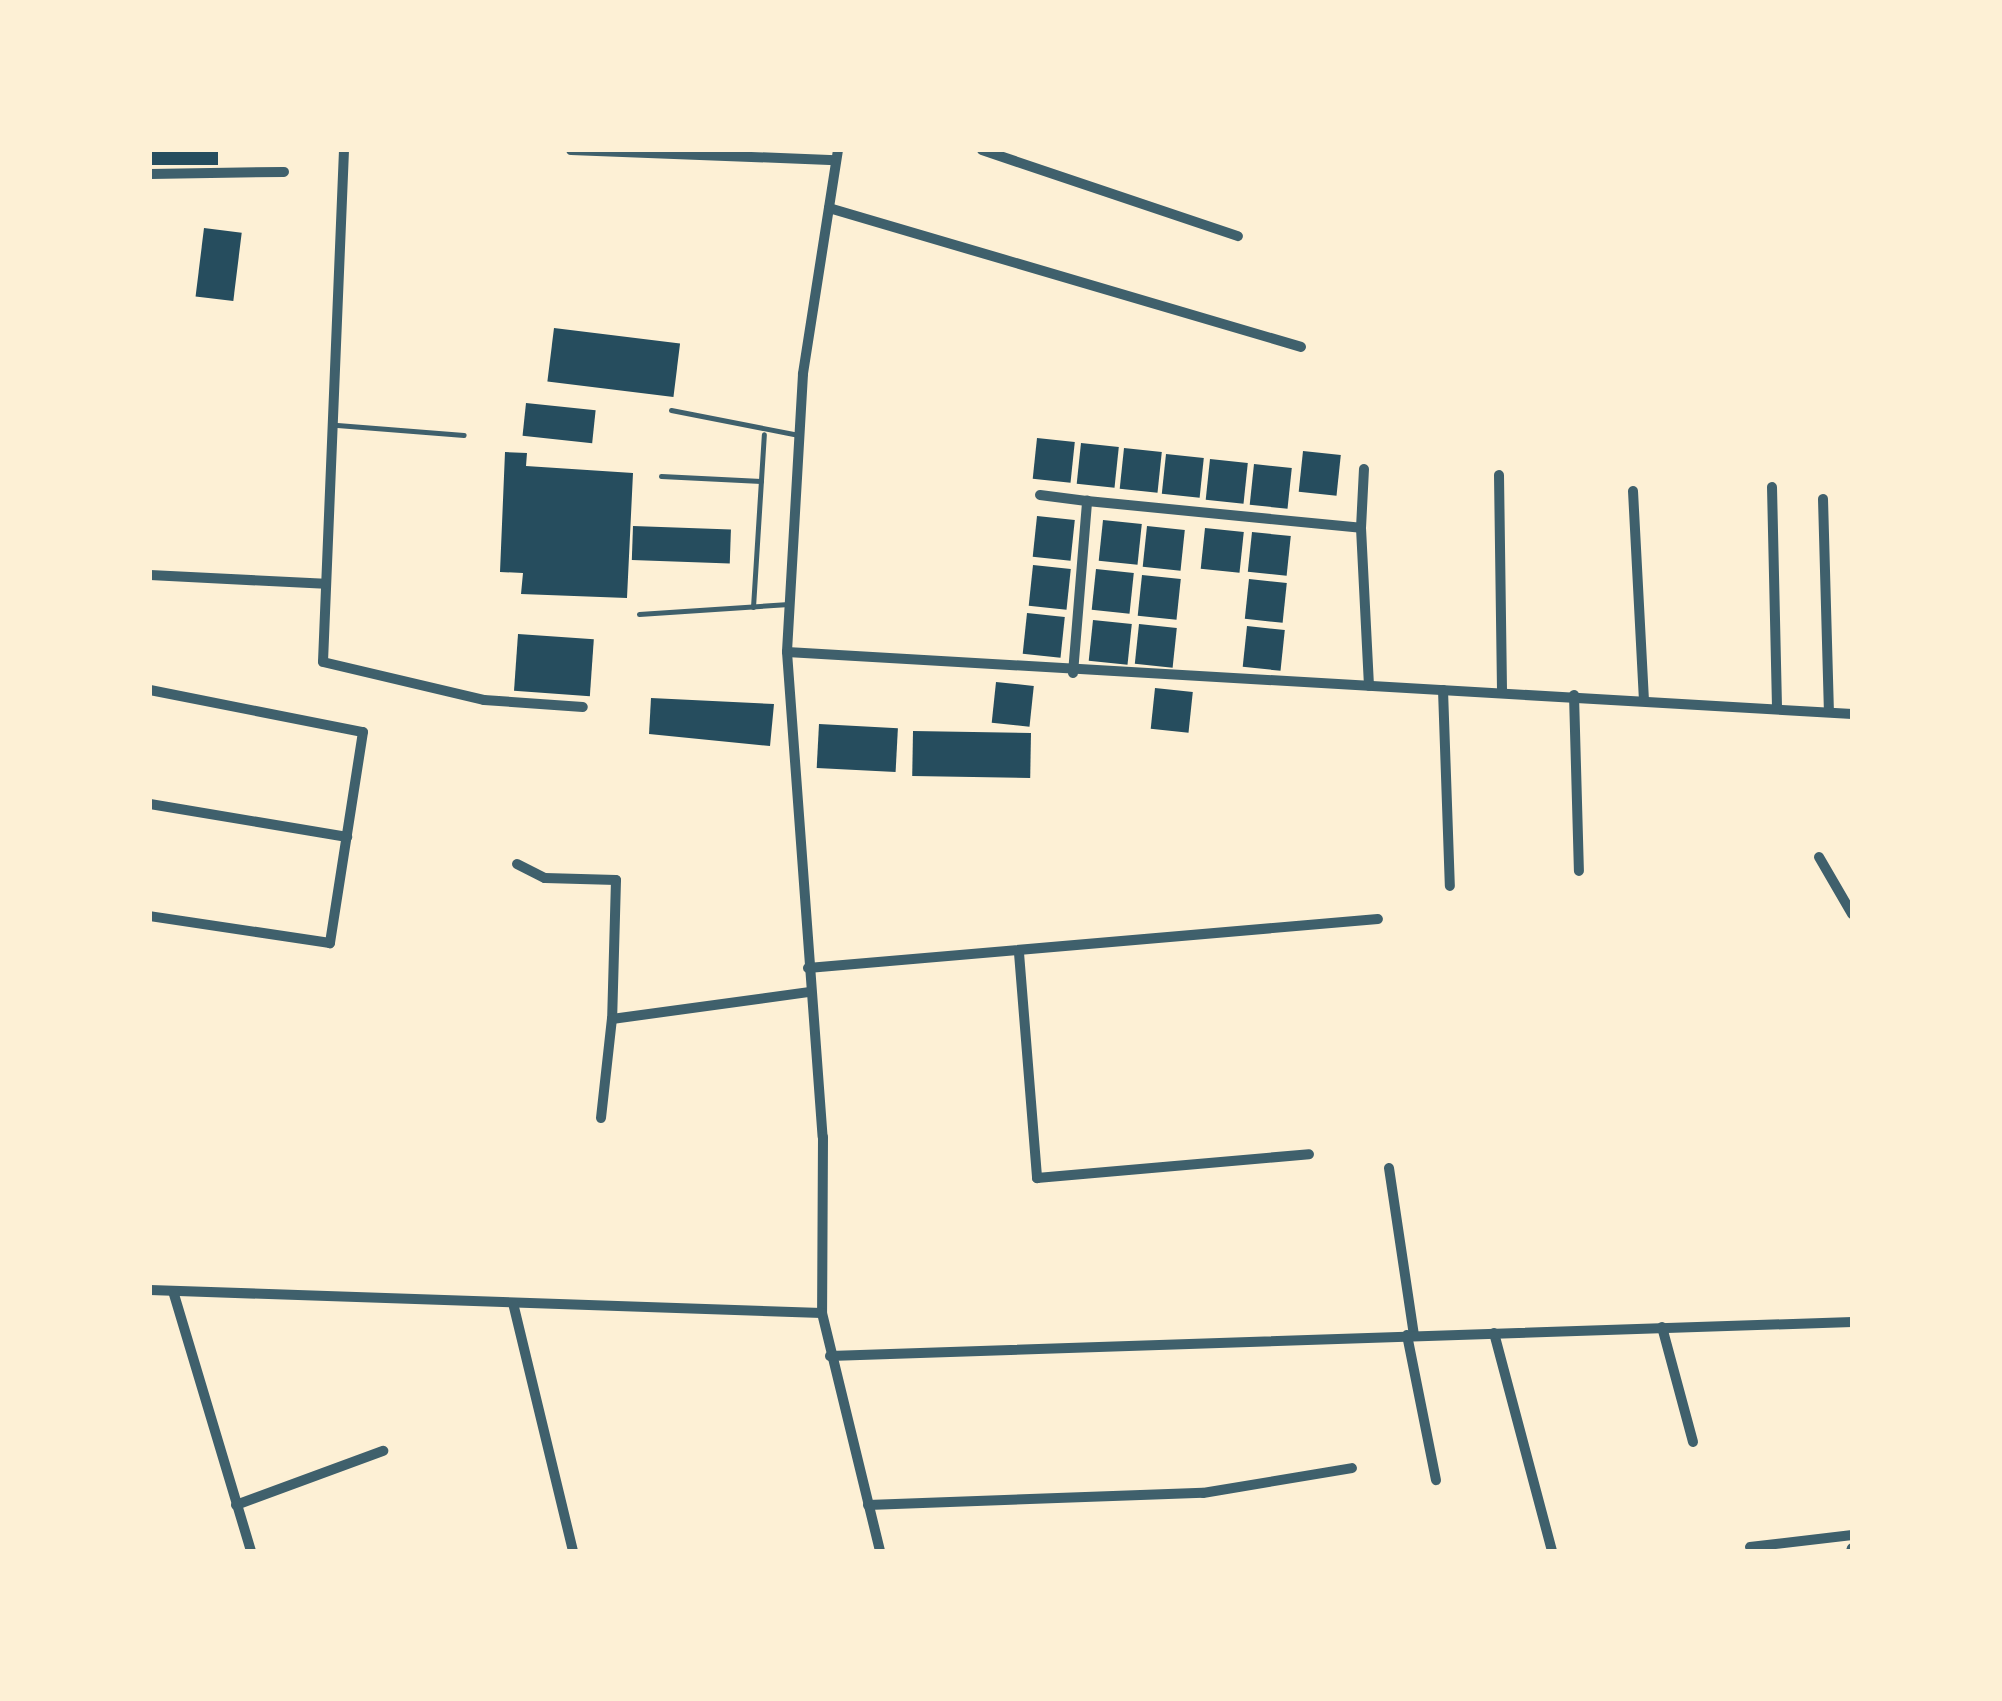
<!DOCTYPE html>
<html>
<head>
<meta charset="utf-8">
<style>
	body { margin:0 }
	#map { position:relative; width:2002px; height:1701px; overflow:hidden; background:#fdf0d5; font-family:Ubuntu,sans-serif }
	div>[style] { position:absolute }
	.building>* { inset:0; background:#264d5e; transform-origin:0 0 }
	.service>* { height:5px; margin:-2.5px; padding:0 2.5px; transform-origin:2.5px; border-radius:2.5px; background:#3f606c }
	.minor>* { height:10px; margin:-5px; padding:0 5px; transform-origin:5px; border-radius:5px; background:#3f606c }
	span { translate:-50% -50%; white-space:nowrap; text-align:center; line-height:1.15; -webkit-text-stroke:10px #fdf0d5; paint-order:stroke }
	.frame { position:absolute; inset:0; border:152px solid #fdf0d5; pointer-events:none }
</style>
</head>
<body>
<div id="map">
	<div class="building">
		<i style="left:150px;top:150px;width:68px;height:15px"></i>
		<i style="left:204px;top:228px;width:38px;height:69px;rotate:7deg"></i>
		<i style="left:554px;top:328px;width:127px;height:54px;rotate:7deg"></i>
		<i style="left:526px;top:403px;width:70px;height:33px;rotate:6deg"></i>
		<i style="left:1037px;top:438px;width:38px;height:41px;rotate:6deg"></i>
		<i style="left:1081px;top:443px;width:38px;height:41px;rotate:6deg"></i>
		<i style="left:1124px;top:448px;width:38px;height:41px;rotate:6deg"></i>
		<i style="left:1303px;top:451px;width:38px;height:41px;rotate:6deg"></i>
		<i style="clip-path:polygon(505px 452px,527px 453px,526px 466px,633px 473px,627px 598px,521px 594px,523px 573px,500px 572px)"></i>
		<i style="left:1166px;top:454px;width:38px;height:40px;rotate:6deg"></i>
		<i style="left:1210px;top:459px;width:38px;height:41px;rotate:6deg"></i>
		<i style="left:1254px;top:464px;width:38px;height:41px;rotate:6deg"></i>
		<i style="left:1037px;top:516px;width:38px;height:41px;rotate:6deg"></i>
		<i style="left:1103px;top:520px;width:39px;height:41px;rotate:6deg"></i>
		<i style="left:633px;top:526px;width:98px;height:34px;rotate:2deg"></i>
		<i style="left:1147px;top:526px;width:38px;height:41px;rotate:6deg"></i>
		<i style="left:1205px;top:528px;width:39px;height:41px;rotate:6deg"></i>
		<i style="left:1252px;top:532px;width:39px;height:40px;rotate:6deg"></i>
		<i style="left:1033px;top:565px;width:38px;height:41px;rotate:6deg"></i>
		<i style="left:1096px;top:569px;width:38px;height:41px;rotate:6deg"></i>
		<i style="left:1142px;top:575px;width:39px;height:41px;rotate:6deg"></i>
		<i style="left:1249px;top:579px;width:38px;height:40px;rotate:6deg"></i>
		<i style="left:1027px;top:613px;width:38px;height:41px;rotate:6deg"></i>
		<i style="left:1093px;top:620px;width:39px;height:41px;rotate:6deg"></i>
		<i style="left:1139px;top:624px;width:38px;height:40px;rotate:6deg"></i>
		<i style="left:1247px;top:626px;width:38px;height:41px;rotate:6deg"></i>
		<i style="left:518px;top:634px;width:76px;height:57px;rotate:4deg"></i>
		<i style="left:996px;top:682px;width:38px;height:41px;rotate:6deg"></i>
		<i style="left:1155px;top:688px;width:38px;height:41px;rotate:6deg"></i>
		<i style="clip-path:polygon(651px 698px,774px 704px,770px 746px,649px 734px)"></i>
		<i style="left:819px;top:724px;width:79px;height:44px;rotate:3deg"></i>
		<i style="left:913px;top:731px;width:118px;height:45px;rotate:1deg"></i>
	</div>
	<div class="service">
		<i style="left:671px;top:410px;width:130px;rotate:11.1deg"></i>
		<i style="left:337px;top:425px;width:127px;rotate:4.5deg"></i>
		<i style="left:661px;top:476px;width:100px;rotate:2.9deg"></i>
		<i style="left:753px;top:607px;width:173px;rotate:-86.4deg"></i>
		<i style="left:639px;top:614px;width:150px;rotate:-3.8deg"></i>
	</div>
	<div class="minor">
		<i style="left:344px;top:150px;width:512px;rotate:92.35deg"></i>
		<i style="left:323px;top:662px;width:165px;rotate:13.3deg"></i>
		<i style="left:484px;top:700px;width:99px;rotate:4deg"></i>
		<i style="left:571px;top:150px;width:265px;rotate:2.2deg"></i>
		<i style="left:838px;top:150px;width:227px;rotate:98.9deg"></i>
		<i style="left:803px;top:374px;width:278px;rotate:93.3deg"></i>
		<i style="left:787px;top:652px;width:486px;rotate:85.8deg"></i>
		<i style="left:823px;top:1137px;width:176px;rotate:90.3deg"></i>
		<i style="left:822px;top:1313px;width:245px;rotate:76.3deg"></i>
		<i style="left:982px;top:150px;width:270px;rotate:18.6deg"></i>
		<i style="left:150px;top:174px;width:134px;rotate:-0.9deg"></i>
		<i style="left:829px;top:208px;width:492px;rotate:16.4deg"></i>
		<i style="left:1499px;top:475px;width:217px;rotate:89.2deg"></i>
		<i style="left:1772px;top:487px;width:222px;rotate:88.7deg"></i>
		<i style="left:1633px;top:491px;width:208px;rotate:87deg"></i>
		<i style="left:1040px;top:495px;width:47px;rotate:7.3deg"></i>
		<i style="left:1823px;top:499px;width:213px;rotate:88.4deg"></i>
		<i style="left:1361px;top:528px;width:59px;rotate:-87.1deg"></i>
		<i style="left:150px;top:575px;width:175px;rotate:2.9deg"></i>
		<i style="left:787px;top:652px;width:1067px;rotate:3.33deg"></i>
		<i style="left:1073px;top:673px;width:173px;rotate:-85.3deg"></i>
		<i style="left:1087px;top:501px;width:275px;rotate:5.6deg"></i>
		<i style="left:1361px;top:528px;width:158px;rotate:87.1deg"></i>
		<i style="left:150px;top:690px;width:217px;rotate:11.2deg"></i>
		<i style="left:363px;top:732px;width:214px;rotate:98.9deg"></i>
		<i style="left:330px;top:943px;width:182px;rotate:-171.5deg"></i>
		<i style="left:1443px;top:690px;width:196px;rotate:88deg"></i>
		<i style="left:1574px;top:695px;width:176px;rotate:88.4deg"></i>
		<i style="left:150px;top:804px;width:200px;rotate:9.5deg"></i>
		<i style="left:1819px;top:857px;width:66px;rotate:59.9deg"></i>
		<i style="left:517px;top:864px;width:31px;rotate:27deg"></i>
		<i style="left:545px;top:878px;width:71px;rotate:1.6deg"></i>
		<i style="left:616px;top:880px;width:139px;rotate:91.6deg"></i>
		<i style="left:612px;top:1019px;width:198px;rotate:-7.8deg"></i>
		<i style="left:1019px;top:953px;width:226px;rotate:85.4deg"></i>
		<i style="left:1037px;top:1178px;width:273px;rotate:-5deg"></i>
		<i style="left:808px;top:968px;width:572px;rotate:-4.91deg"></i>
		<i style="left:601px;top:1118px;width:100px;rotate:-83.7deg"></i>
		<i style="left:1389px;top:1168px;width:169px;rotate:81.5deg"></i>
		<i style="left:150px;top:1290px;width:672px;rotate:1.96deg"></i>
		<i style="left:173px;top:1291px;width:271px;rotate:73.3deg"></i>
		<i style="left:513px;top:1303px;width:255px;rotate:76.4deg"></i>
		<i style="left:1662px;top:1327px;width:119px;rotate:74.9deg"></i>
		<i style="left:1494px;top:1333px;width:226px;rotate:75.1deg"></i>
		<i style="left:1407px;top:1335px;width:148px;rotate:78.7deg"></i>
		<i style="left:830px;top:1356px;width:1023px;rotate:-1.91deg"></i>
		<i style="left:236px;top:1505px;width:157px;rotate:-20.2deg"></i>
		<i style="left:868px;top:1505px;width:335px;rotate:-2.1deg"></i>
		<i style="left:1203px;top:1493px;width:151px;rotate:-9.5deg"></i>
		<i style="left:1750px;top:1547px;width:103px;rotate:-6.7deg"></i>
		<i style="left:1851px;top:1551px;width:3px;rotate:-72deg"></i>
	</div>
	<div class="frame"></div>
</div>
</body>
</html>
